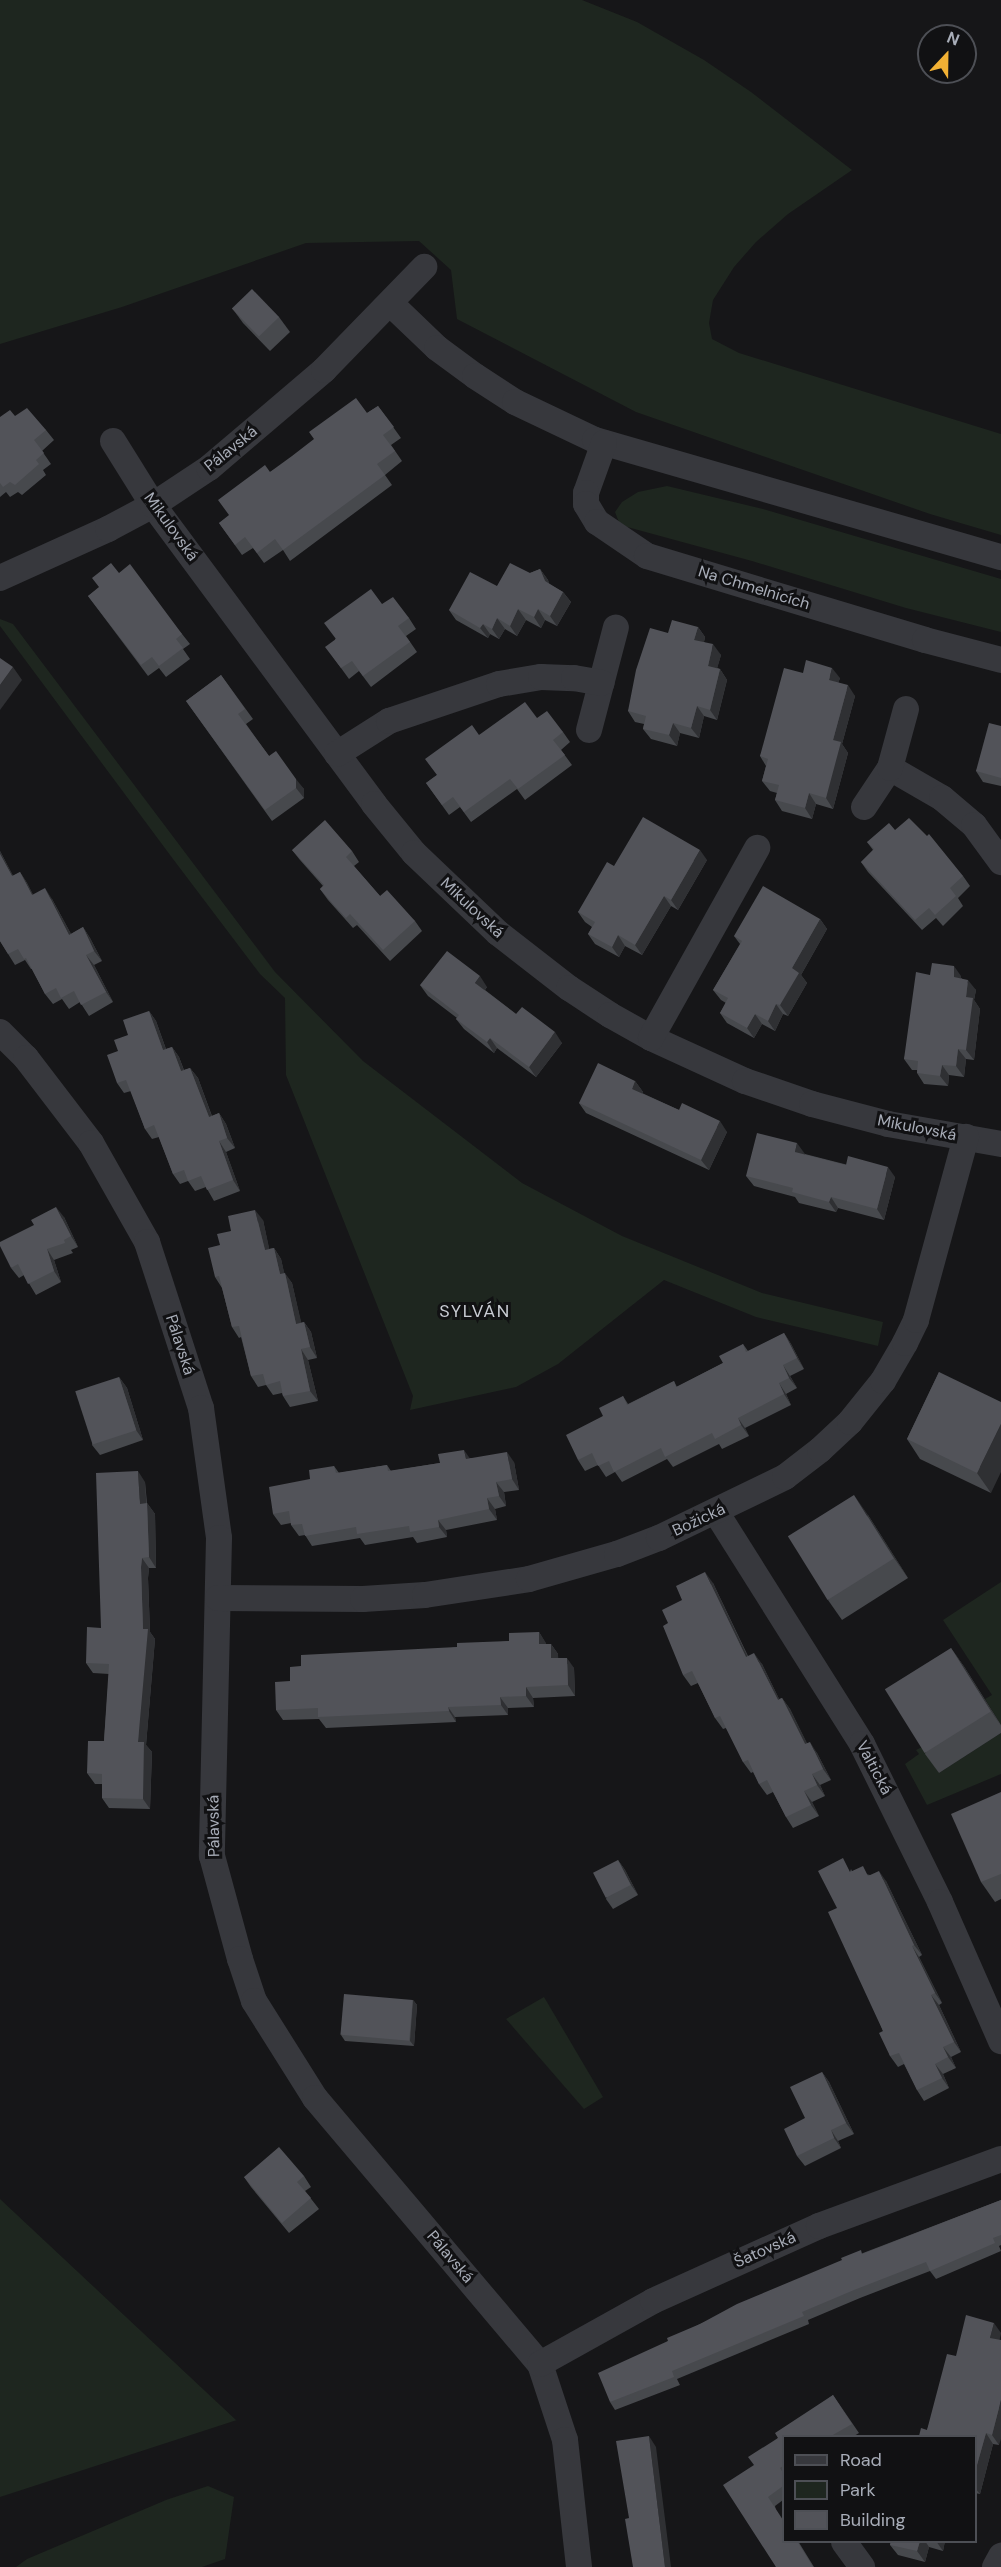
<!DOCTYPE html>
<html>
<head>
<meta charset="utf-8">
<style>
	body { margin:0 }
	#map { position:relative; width:1001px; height:2567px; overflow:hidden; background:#161618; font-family:"DM Sans",sans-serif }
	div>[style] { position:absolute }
	.green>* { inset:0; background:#1e261f }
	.street>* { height:26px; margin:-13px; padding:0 13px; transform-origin:13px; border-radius:13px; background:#37383d }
	.wall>* { inset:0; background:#47494d }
	.shaded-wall>* { inset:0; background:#2f3033 }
	.building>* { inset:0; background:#525359; transform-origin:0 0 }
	span { translate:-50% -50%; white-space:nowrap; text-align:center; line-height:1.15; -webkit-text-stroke:6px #111113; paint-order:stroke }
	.street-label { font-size:16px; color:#a8adb8 }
	.neighbourhood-label { font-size:18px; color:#c9ccd4; letter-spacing:1.5px }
	.legend { position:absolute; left:782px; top:2435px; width:195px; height:108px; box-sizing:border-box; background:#111113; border:2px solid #4d4f55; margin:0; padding:8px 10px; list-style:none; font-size:18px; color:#a8adb8 }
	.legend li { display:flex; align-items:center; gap:12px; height:30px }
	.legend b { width:30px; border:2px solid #4d4f55 }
	.north { position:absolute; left:917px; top:24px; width:60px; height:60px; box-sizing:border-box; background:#111113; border:2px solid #4d4f55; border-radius:50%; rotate:22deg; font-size:16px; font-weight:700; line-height:24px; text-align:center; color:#a8adb8 }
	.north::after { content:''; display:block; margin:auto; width:21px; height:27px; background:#f2b134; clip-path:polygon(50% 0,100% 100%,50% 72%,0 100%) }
</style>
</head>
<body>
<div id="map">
	<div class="green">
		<i style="clip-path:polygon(0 0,582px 0,637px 22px,704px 60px,751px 92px,852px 170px,788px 214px,756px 242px,734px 267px,713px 300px,709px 323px,712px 339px,739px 353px,1001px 434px,1001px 535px,930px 514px,636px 412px,457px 319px,451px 270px,419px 241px,306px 243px,122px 307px,0 344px)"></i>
		<i style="clip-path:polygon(667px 486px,763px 509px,1001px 579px,1001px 632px,906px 608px,752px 561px,620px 525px,615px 512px,622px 502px,638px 492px)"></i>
		<i style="clip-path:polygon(0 619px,13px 624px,275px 972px,363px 1061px,522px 1183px,622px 1236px,762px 1293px,883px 1322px,878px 1346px,756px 1317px,664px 1280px,558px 1364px,516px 1387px,410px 1410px,413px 1396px,286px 1075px,285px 998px,260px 974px,173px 859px,0 626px)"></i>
		<i style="clip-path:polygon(1001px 1582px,1001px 1725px,985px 1699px,992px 1695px,943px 1620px)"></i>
		<i style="clip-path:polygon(1001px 1733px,1001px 1774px,927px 1805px,905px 1764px,919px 1754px,916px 1750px,922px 1747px,939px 1773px)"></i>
		<i style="clip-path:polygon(544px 1997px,603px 2097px,584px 2109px,506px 2019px)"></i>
		<i style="clip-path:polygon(0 2199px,236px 2420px,237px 2420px,0 2497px)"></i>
		<i style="clip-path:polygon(208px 2486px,234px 2497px,225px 2559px,202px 2567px,16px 2567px,27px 2559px,166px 2500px)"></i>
	</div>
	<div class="street">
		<i style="left:390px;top:303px;width:65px;rotate:43.8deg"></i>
		<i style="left:437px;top:348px;width:47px;rotate:36.4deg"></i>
		<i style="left:475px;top:376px;width:48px;rotate:33deg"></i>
		<i style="left:515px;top:402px;width:89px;rotate:25.4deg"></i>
		<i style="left:595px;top:440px;width:423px;rotate:16.1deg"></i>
		<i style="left:113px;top:441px;width:75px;rotate:58deg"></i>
		<i style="left:153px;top:505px;width:372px;rotate:53.5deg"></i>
		<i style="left:374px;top:804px;width:63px;rotate:50.8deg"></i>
		<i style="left:414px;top:853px;width:116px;rotate:43.6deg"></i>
		<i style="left:498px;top:933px;width:90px;rotate:37.8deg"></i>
		<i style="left:569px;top:988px;width:49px;rotate:33.4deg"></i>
		<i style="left:610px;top:1015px;width:47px;rotate:29.3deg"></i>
		<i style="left:651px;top:1038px;width:103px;rotate:24.6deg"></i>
		<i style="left:745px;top:1081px;width:71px;rotate:18.9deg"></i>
		<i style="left:812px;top:1104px;width:79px;rotate:14.7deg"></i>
		<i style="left:888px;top:1124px;width:115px;rotate:10deg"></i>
		<i style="left:604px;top:443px;width:53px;rotate:109.8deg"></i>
		<i style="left:586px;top:493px;width:11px;rotate:90deg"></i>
		<i style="left:586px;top:504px;width:21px;rotate:59deg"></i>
		<i style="left:597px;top:522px;width:60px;rotate:34.2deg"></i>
		<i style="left:647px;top:556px;width:290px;rotate:16.8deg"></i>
		<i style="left:925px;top:640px;width:79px;rotate:14.7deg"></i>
		<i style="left:0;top:578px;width:119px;rotate:-24.4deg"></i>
		<i style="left:108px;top:529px;width:51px;rotate:-28.1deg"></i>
		<i style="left:153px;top:505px;width:67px;rotate:-33.5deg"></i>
		<i style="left:209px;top:468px;width:151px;rotate:-40.4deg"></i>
		<i style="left:324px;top:370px;width:144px;rotate:-45.8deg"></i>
		<i style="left:589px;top:730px;width:106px;rotate:-75.3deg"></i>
		<i style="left:337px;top:754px;width:62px;rotate:-32.4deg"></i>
		<i style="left:389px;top:721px;width:116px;rotate:-18.6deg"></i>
		<i style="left:499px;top:684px;width:43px;rotate:-9.5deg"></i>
		<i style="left:541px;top:677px;width:33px;rotate:2deg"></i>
		<i style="left:574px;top:678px;width:28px;rotate:10deg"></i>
		<i style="left:890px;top:768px;width:60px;rotate:30deg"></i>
		<i style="left:942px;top:798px;width:42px;rotate:40.2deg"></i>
		<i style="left:974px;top:825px;width:46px;rotate:53.9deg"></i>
		<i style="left:864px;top:807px;width:47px;rotate:-56.3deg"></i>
		<i style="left:890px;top:768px;width:61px;rotate:-74.8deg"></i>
		<i style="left:0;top:1032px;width:37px;rotate:45deg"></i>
		<i style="left:26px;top:1058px;width:107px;rotate:52.6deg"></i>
		<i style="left:91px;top:1143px;width:114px;rotate:60.5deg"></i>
		<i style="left:147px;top:1242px;width:175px;rotate:72deg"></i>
		<i style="left:201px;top:1408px;width:131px;rotate:82.1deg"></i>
		<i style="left:219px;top:1538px;width:318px;rotate:91.3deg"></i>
		<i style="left:212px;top:1856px;width:107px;rotate:74.8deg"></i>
		<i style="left:240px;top:1959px;width:44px;rotate:71.6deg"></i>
		<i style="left:254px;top:2001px;width:115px;rotate:57.8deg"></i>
		<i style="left:315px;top:2098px;width:348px;rotate:49.8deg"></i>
		<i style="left:540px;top:2364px;width:80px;rotate:71.8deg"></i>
		<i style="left:565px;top:2440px;width:128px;rotate:83.7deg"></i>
		<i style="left:651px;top:1038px;width:218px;rotate:-60.8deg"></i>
		<i style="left:716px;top:1512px;width:274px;rotate:57.8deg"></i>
		<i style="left:862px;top:1744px;width:176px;rotate:63.7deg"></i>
		<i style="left:940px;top:1902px;width:152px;rotate:66.3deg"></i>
		<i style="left:218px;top:1598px;width:145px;rotate:0.4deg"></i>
		<i style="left:363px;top:1599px;width:62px;rotate:-3.7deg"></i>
		<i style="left:425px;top:1595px;width:105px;rotate:-8.7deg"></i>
		<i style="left:529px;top:1579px;width:91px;rotate:-15.9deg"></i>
		<i style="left:617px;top:1554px;width:45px;rotate:-20.9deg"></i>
		<i style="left:659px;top:1538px;width:140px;rotate:-25.8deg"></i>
		<i style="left:785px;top:1477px;width:44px;rotate:-37.6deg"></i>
		<i style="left:820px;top:1450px;width:41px;rotate:-43deg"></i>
		<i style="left:850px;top:1422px;width:53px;rotate:-51.2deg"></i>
		<i style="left:883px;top:1381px;width:44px;rotate:-59.9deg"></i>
		<i style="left:905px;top:1343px;width:25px;rotate:-64deg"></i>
		<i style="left:916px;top:1320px;width:190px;rotate:-74.7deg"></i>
		<i style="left:540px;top:2364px;width:129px;rotate:-29.1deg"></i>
		<i style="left:653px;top:2301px;width:182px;rotate:-24.3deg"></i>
		<i style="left:819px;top:2226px;width:194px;rotate:-20.2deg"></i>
		<i style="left:844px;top:2542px;width:31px;rotate:54deg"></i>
		<i style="left:995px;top:2567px;width:13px;rotate:-61deg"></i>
	</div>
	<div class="wall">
		<i style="clip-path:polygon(232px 308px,279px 317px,290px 332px,270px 351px,243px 323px)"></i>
		<i style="clip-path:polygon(378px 406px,401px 438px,391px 445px,402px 461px,385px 475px,392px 485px,290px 561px,283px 550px,264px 563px,253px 548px,242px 555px,219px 523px,229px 516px,270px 472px,367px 413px)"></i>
		<i style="clip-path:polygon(15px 416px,46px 430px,54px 440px,42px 451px,51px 464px,43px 470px,46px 475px,22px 495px,18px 492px,10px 497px,6px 492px,0 497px,0 417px)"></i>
		<i style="clip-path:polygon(540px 569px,548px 580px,549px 584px,563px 592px,571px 602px,557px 626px,545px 620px,541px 628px,526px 620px,517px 636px,505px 629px,499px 639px,490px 634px,488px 638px,456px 620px,449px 610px,497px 586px)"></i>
		<i style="clip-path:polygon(119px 573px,182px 634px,190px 644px,183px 649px,190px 659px,166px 677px,159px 668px,148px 676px,88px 596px)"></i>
		<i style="clip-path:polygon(382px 604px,409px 618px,416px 629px,406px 636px,417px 652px,371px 687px,359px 671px,349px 679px,333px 657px,335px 639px)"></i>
		<i style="clip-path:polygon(698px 627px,705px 637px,704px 642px,721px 655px,717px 668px,720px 669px,727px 680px,717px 720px,704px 716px,699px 738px,680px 733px,677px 746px,651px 739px,643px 729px,644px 724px,635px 722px,628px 711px,668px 633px)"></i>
		<i style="clip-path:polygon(803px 673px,840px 678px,838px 683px,855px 696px,842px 744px,848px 753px,833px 809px,816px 804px,812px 819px,782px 811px,775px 800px,777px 793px,770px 791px,762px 781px,766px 766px,760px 756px)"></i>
		<i style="clip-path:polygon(221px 675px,253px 719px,246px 724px,269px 756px,304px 789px,304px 798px,272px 821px,186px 701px)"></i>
		<i style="clip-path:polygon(537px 718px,563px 732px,570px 742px,561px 750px,572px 765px,525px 800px,517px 789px,471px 822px,460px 807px,449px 815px,426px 783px,437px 775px,479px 735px)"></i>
		<i style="clip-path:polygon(1001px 726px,1001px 786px,983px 782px,976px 771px)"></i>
		<i style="clip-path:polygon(895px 830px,963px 876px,970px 886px,958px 898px,963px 906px,943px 926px,936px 918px,922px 930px,868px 872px,861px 862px,873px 850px,867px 842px)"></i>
		<i style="clip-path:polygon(292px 850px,352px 851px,359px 862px,354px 866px,380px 896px,415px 921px,422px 931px,390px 961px,357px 925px,353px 928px,328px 900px,320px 889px,323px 886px,300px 860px)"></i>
		<i style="clip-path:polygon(0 851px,13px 876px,20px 872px,27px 883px,33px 895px,52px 899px,71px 934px,83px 927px,90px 938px,102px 961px,94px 965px,113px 1002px,89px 1016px,80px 1002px,69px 1009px,62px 999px,53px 1004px,45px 994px,32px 969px,31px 969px,25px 960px,15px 965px,0 941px)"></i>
		<i style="clip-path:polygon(707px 860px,678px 910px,671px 906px,642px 955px,625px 946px,619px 957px,595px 944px,588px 934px,592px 927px,585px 922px,578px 912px,614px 866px)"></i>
		<i style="clip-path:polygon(820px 919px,827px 929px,801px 975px,807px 983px,788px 1016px,783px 1014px,775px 1031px,762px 1024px,754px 1038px,727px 1023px,720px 1013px,726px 1003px,721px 1000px,713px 990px,740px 944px,734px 936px)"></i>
		<i style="clip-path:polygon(930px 975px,961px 976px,961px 978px,976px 990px,974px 1000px,980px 1009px,974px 1060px,966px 1059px,964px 1077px,949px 1075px,948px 1086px,924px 1084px,917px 1073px,917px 1070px,912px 1070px,904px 1059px)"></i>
		<i style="clip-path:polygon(420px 985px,487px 987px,485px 990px,516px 1014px,562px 1043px,536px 1077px,497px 1048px,494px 1053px,464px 1029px,456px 1019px,457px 1018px,428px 996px)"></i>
		<i style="clip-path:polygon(149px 1011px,156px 1021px,166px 1049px,172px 1047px,179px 1057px,184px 1070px,190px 1068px,198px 1078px,212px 1116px,219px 1113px,226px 1124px,235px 1148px,226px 1152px,240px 1191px,214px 1201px,206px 1187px,195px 1191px,188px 1181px,180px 1184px,173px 1174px,159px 1137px,152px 1139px,145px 1129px,131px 1091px,124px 1093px,117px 1083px,118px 1051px)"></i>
		<i style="clip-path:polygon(635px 1081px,643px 1092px,642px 1093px,727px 1132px,709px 1170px,586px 1113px,579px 1103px)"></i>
		<i style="clip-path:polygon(805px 1154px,895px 1177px,884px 1220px,838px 1208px,836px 1212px,799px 1203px,795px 1197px,754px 1186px,746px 1176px)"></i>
		<i style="clip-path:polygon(64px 1217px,78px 1247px,71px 1250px,73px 1253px,54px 1260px,61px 1282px,36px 1295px,24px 1275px,19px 1278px,11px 1268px)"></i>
		<i style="clip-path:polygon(263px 1220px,269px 1249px,274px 1248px,281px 1259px,284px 1273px,292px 1283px,301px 1323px,304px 1322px,311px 1332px,317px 1358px,308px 1360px,318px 1401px,290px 1407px,283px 1396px,282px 1393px,273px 1395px,266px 1385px,258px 1387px,251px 1376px,241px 1337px,239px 1338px,232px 1327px,222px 1288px,215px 1277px,220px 1245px,231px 1231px)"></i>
		<i style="clip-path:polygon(784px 1333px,791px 1344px,804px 1369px,790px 1376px,797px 1388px,786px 1394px,791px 1405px,745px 1428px,749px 1436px,722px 1449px,719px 1444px,673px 1467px,667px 1459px,622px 1482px,615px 1472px,606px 1477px,598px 1465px,585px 1471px,578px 1460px,603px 1416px,623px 1396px,628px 1404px,674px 1381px,677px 1387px,723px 1363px,743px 1344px,748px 1351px)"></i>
		<i style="clip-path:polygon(939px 1372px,991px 1493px,920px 1459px,907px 1439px)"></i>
		<i style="clip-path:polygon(119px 1377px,127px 1388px,143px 1440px,100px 1455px,92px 1445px)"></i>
		<i style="clip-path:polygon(470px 1458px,514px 1462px,519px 1490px,504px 1492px,506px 1506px,495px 1509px,497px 1520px,446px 1530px,447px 1537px,417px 1543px,413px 1537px,365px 1545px,360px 1538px,312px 1546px,305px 1535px,299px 1536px,291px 1525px,291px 1523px,281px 1525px,273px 1514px,334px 1466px,339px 1473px,387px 1465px,391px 1471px)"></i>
		<i style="clip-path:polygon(145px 1482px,147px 1503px,155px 1514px,156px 1568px,149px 1568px,148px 1578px,150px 1632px,155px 1639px,146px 1745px,152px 1752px,150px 1809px,109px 1808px,102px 1798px,102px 1784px,95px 1784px,87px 1773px,104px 1741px,109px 1674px,93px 1673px,86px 1663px,101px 1628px)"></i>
		<i style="clip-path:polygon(868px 1515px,908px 1578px,842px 1620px,828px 1600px)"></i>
		<i style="clip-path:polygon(713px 1583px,748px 1656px,762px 1664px,779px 1699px,782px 1698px,790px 1709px,807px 1744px,817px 1753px,831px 1780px,820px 1785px,825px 1796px,812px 1802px,819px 1816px,793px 1828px,786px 1817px,773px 1792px,767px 1795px,759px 1784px,753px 1772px,751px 1773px,743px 1762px,726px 1728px,723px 1729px,715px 1718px,698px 1683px,691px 1686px,683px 1675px,682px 1600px)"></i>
		<i style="clip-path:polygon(539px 1632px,546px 1644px,551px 1644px,558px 1654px,558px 1658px,574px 1668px,575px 1696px,533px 1698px,534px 1707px,508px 1708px,508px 1715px,455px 1717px,456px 1722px,326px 1728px,319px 1719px,283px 1720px,276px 1710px,290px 1681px,301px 1666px,509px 1641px)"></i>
		<i style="clip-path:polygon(951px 1648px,965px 1668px,1001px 1725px,1001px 1733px,939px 1773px,925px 1754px)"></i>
		<i style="clip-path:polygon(1001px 1792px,1001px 1899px,995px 1902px,981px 1882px)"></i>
		<i style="clip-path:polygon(618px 1860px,625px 1870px,638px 1895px,613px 1909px,606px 1899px)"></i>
		<i style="clip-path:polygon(851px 1869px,852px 1871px,870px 1875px,886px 1881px,922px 1955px,919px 1957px,942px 2003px,939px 2005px,961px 2052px,951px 2057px,956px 2068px,943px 2074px,949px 2088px,924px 2101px,917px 2090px,904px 2064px,898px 2067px,890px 2056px,883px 2031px,837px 1908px)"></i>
		<i style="clip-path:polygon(413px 2000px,417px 2005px,414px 2046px,345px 2041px,341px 2035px)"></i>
		<i style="clip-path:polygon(822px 2072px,829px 2082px,854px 2134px,838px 2141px,841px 2148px,805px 2166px,797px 2156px,805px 2118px)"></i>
		<i style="clip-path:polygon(304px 2176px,311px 2187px,305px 2191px,319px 2209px,289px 2233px,251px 2187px,244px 2177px)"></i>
		<i style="clip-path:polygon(1001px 2200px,1001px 2245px,999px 2246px,1001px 2251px,936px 2279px,930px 2271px,860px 2298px,808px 2320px,809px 2324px,677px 2379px,680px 2385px,615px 2410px,610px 2402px,668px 2341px,700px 2324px,863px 2253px)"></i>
		<i style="clip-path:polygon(1000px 2340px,999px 2445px,993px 2444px,980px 2494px,975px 2493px,975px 2436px,927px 2430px,956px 2356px)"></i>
		<i style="clip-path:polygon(833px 2395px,859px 2433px,854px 2436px,783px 2436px,783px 2500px,775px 2506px,783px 2541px,798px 2541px,814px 2567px,776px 2567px,754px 2465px,778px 2438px)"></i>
		<i style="clip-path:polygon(891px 2541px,945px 2541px,943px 2551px,929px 2547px,925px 2562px,898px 2555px,890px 2545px)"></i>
	</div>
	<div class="shaded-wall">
		<i style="clip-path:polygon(540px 569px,548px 580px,552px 592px,545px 581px)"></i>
		<i style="clip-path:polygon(563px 592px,571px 602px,557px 626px,550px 616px)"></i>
		<i style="clip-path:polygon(518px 609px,526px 620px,517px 636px,510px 626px)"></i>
		<i style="clip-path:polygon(538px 609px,545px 620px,541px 628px,534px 617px)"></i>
		<i style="clip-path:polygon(497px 618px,505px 629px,499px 639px,492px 629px)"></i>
		<i style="clip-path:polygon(483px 624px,490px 634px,488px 638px,480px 628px)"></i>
		<i style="clip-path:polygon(698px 627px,705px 637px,702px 650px,694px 640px)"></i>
		<i style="clip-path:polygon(713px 644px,721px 655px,715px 676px,708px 666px)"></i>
		<i style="clip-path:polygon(13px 667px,22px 680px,0 710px,0 685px)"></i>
		<i style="clip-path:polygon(832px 668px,840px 678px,836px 690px,829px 680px)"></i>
		<i style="clip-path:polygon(720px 669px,727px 680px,717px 720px,710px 710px)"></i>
		<i style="clip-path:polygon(848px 685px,855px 696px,842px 744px,848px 753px,833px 809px,826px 798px,833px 740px)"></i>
		<i style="clip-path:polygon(697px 706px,704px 716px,699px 738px,691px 728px)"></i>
		<i style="clip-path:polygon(673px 723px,680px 733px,677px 746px,669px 735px)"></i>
		<i style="clip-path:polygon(296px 779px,304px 789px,304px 798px,296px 788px)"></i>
		<i style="clip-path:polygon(809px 793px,816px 804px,812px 819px,805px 808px)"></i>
		<i style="clip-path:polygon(700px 850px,707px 860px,678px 910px,671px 900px)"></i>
		<i style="clip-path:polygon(0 851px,19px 887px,12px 876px,0 854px)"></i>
		<i style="clip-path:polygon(20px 872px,27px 883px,39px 906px,32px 895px)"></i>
		<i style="clip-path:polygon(45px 888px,52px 899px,77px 945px,69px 935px)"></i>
		<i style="clip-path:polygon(664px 896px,671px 906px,642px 955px,635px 945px)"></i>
		<i style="clip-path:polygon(820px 919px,827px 929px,801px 975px,807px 983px,788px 1016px,780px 1005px,792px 968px)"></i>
		<i style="clip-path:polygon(83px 927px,90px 938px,102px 961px,94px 951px)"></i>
		<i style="clip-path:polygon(618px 935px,625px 946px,619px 957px,612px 947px)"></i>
		<i style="clip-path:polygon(86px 955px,94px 965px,113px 1002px,106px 992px)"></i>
		<i style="clip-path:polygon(954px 966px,961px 976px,961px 988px,954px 977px)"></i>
		<i style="clip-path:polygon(480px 976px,487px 987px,482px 993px,475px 983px)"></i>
		<i style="clip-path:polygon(968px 980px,976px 990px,974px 1000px,980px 1009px,974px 1060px,966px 1050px,966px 997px)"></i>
		<i style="clip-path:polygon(776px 1004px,783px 1014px,775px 1031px,768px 1021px)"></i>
		<i style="clip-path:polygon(149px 1011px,156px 1021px,170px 1061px,163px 1050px)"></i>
		<i style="clip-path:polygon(755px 1014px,762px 1024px,754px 1038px,747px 1028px)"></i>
		<i style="clip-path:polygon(555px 1032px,562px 1043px,536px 1077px,529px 1067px)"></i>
		<i style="clip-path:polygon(490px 1038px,497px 1048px,494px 1053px,487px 1042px)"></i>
		<i style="clip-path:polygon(172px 1047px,179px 1057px,188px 1082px,181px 1071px)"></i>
		<i style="clip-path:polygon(958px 1049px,966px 1059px,964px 1077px,956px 1066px)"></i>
		<i style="clip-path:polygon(942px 1065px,949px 1075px,948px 1086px,940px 1076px)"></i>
		<i style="clip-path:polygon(190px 1068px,198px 1078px,216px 1128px,209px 1117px)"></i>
		<i style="clip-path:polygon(635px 1081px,643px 1092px,639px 1099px,632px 1089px)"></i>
		<i style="clip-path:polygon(219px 1113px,226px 1124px,235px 1148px,227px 1138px)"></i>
		<i style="clip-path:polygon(720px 1121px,727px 1132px,709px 1170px,701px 1160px)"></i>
		<i style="clip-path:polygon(219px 1141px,226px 1152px,240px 1191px,233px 1180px)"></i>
		<i style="clip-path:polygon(797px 1143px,805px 1154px,803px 1163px,795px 1152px)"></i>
		<i style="clip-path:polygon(888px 1167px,895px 1177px,884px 1220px,877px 1209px)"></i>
		<i style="clip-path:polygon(831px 1197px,838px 1208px,836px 1212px,829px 1202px)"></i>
		<i style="clip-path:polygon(56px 1207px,64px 1217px,78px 1247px,71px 1236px)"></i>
		<i style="clip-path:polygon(255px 1210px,263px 1220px,272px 1261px,265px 1250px)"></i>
		<i style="clip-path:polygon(274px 1248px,281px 1259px,287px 1284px,280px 1274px)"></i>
		<i style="clip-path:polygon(47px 1249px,54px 1260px,61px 1282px,54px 1271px)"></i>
		<i style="clip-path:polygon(285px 1273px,292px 1283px,304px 1334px,296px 1324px)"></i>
		<i style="clip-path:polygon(304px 1322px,311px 1332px,317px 1358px,310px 1347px)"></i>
		<i style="clip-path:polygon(784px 1333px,791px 1344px,804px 1369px,797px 1358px)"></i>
		<i style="clip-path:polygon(301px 1349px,308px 1360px,318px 1401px,310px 1391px)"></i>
		<i style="clip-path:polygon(783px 1365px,790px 1376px,797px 1388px,789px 1378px)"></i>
		<i style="clip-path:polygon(119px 1377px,127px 1388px,143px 1440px,136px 1430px)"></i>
		<i style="clip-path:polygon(779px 1383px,786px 1394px,791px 1405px,784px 1394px)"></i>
		<i style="clip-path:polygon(738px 1418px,745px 1428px,749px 1436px,741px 1425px)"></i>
		<i style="clip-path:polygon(1001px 1424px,1001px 1472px,991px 1493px,977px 1473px)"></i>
		<i style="clip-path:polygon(464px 1450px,471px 1460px,466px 1459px)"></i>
		<i style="clip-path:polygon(507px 1452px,514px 1462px,519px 1490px,512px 1479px)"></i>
		<i style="clip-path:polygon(138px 1471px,145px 1482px,147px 1514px,140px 1504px)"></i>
		<i style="clip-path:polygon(496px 1482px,504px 1492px,506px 1506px,499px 1496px)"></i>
		<i style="clip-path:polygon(854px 1495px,868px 1515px,908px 1578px,894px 1558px)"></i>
		<i style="clip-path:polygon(487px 1498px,495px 1509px,497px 1520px,489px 1509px)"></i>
		<i style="clip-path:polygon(147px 1503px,155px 1514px,156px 1568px,149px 1557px)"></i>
		<i style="clip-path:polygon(438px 1520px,446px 1530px,447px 1537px,439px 1527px)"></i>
		<i style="clip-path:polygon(142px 1558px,149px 1568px,148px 1578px,150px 1632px,155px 1639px,146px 1745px,152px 1752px,150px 1809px,143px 1799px,138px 1742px,143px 1629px,141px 1567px)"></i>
		<i style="clip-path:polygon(705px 1572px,713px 1583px,753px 1668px,746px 1657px)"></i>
		<i style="clip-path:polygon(539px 1632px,546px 1643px,547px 1654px,539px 1644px)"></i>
		<i style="clip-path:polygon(551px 1644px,558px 1654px,559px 1668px,551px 1658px)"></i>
		<i style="clip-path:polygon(951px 1648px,965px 1668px,1001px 1726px,991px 1711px)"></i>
		<i style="clip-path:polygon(754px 1653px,762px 1664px,785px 1711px,778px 1700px)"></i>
		<i style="clip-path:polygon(567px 1658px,574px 1668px,575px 1696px,568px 1685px)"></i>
		<i style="clip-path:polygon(526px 1687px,533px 1698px,534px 1707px,526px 1696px)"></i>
		<i style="clip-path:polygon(500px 1697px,508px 1708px,508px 1715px,501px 1705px)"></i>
		<i style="clip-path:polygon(782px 1698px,790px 1709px,813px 1755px,805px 1744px)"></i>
		<i style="clip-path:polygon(448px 1707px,455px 1717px,456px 1722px,449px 1711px)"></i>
		<i style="clip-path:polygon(810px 1742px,817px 1753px,831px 1780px,823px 1769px)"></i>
		<i style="clip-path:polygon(812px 1774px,820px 1785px,825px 1796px,817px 1785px)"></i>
		<i style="clip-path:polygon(804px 1791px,812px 1802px,819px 1816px,811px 1805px)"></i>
		<i style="clip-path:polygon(618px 1860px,625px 1870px,638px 1895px,631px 1885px)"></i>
		<i style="clip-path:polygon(879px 1871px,886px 1881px,922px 1955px,914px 1945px)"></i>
		<i style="clip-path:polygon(912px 1946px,919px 1957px,942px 2003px,935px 1993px)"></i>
		<i style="clip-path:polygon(931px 1995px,939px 2005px,961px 2052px,954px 2042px)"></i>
		<i style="clip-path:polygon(413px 2000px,417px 2005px,414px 2046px,410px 2041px)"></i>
		<i style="clip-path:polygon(943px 2047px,951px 2057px,956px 2068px,948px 2057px)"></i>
		<i style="clip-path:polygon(935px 2064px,943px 2074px,949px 2088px,942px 2078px)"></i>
		<i style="clip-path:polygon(822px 2072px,829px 2082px,854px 2134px,846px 2123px)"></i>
		<i style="clip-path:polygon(831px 2130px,838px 2141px,841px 2148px,834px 2138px)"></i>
		<i style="clip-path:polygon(994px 2323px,1001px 2333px,998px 2348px,990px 2338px)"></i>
		<i style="clip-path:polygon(1001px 2400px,1001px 2439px,999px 2445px,992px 2435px)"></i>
		<i style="clip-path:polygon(986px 2433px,993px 2444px,980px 2494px,975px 2488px,975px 2472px)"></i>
		<i style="clip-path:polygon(649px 2436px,656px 2447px,671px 2567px,665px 2567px)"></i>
		<i style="clip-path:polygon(920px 2541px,925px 2541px,929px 2547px,925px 2562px,917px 2551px)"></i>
		<i style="clip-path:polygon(936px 2541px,945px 2541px,943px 2551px)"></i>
	</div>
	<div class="building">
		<i style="left:252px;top:289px;width:39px;height:28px;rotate:46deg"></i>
		<i style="clip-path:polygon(356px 398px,367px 413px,378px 406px,394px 427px,383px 435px,395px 451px,377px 464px,385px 475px,283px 550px,275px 539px,257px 553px,245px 537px,235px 545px,219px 523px,229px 515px,218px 500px,265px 465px,270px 472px,292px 456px,314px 439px,309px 432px)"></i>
		<i style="clip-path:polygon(27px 408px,46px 430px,34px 440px,44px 453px,36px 460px,39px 464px,15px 485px,10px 482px,3px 487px,0 483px,0 417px,10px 410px,15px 416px)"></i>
		<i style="clip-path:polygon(111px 563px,119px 573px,130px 564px,182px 634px,176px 639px,183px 648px,159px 666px,152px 657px,141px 665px,88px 596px,99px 587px,92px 578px)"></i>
		<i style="clip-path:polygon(510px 563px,530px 573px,540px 569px,545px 581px,563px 592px,550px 616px,538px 609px,534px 617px,518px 609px,510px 626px,497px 618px,492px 629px,483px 624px,480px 628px,449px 610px,470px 572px,497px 586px)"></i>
		<i style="clip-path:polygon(371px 589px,382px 604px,393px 597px,409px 618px,398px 626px,410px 642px,363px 676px,352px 661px,341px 668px,325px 647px,336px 639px,324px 623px)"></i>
		<i style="clip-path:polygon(672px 620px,698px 627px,694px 640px,713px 644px,708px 666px,720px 669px,710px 710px,697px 706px,691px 728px,673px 723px,669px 735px,643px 729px,646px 716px,628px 711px,636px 670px,650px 628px,668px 633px)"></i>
		<i style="clip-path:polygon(0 658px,13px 667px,0 685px)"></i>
		<i style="clip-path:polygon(806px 660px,832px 668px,829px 680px,848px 685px,833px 740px,841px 742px,826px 798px,809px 793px,805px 808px,775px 800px,779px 785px,762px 781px,768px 759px,760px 756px,784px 668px,803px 673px)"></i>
		<i style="clip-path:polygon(221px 675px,245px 709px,238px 714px,269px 756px,276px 751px,296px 779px,296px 788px,265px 810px,186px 701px)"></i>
		<i style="clip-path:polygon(525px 702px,537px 718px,547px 711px,563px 732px,553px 740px,565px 755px,518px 789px,510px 779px,464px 812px,453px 797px,442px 805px,426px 783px,437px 775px,425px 759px,472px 725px,479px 735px)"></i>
		<i style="clip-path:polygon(989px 723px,1001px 726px,1001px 778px,976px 771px)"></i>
		<i style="clip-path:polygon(643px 817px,700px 850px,671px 900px,664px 896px,635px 945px,618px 935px,612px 947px,588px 934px,595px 922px,578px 912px,607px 862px,614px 866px)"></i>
		<i style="clip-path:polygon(909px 818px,927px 836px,929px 834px,963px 876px,950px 888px,956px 896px,935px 915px,929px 908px,915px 920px,861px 862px,874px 849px,867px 842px,889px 823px,895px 830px)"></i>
		<i style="clip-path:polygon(325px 820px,352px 851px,346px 857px,380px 896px,387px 890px,415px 921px,383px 950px,350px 914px,346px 918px,333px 904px,320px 889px,324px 885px,292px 850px)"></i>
		<i style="clip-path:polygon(0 854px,12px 876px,20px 872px,32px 895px,45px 888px,69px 935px,83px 927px,94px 951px,86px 955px,106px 992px,81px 1005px,74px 991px,61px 998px,56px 988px,45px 994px,26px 958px,24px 959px,18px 949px,8px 954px,0 941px)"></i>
		<i style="clip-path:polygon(763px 886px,820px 919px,792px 968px,799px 973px,780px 1005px,776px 1004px,768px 1021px,755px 1014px,747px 1028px,720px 1013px,728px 998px,713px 990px,742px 941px,734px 936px)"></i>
		<i style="clip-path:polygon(447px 951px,480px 976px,475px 983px,516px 1014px,522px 1007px,555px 1032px,529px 1067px,490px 1038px,487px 1042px,456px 1019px,459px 1015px,420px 985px)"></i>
		<i style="clip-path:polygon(932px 963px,954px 966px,954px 977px,968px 980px,966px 997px,973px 998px,966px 1050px,958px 1049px,956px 1066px,942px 1065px,940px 1076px,917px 1073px,918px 1061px,904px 1059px,916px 972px,930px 975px)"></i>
		<i style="clip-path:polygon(149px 1011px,163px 1050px,172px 1047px,181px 1071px,190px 1068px,209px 1117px,219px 1113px,227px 1138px,219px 1141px,233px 1180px,207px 1190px,201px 1176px,188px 1181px,184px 1170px,173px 1174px,154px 1125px,145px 1129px,126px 1080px,117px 1083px,107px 1055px,118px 1051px,114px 1040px,128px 1035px,123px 1020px)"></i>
		<i style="clip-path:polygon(598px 1063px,635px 1081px,632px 1089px,679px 1110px,682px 1103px,720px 1121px,701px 1160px,579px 1103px)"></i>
		<i style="clip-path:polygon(757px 1133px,797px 1143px,795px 1152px,846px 1165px,848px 1156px,888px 1167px,877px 1209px,831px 1197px,829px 1202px,792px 1192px,793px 1188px,746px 1176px)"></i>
		<i style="clip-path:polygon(56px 1207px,71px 1236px,64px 1240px,65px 1243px,47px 1249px,54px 1271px,28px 1284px,18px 1264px,11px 1268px,0 1246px,0 1242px,34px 1225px,31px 1220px)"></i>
		<i style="clip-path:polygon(255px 1210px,265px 1250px,274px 1248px,280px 1274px,285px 1273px,296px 1324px,304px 1322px,310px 1347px,301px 1349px,310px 1391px,283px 1396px,280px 1381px,266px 1385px,263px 1374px,251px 1376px,239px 1326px,232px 1327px,219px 1276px,215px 1277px,208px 1248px,220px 1245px,217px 1234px,231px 1231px,228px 1216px)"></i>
		<i style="clip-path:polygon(784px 1333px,797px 1358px,783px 1365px,789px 1378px,779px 1383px,784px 1394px,738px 1418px,741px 1425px,715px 1439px,712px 1433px,665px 1457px,661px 1448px,614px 1472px,609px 1461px,598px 1466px,592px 1453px,578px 1460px,566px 1435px,603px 1416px,599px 1408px,623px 1396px,627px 1405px,674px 1381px,676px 1387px,723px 1363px,719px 1356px,743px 1344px,746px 1352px)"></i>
		<i style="clip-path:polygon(939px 1372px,1001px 1402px,1001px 1424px,977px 1473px,907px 1439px)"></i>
		<i style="left:119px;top:1377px;width:56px;height:46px;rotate:72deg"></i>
		<i style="clip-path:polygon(464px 1450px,466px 1459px,507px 1452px,512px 1479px,496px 1482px,499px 1496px,487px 1498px,489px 1509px,438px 1520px,439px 1527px,410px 1532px,409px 1526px,357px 1534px,356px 1527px,305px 1536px,302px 1524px,291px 1525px,289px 1511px,273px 1514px,269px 1487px,310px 1479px,309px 1470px,334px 1466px,336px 1473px,387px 1465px,388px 1471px,440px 1463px,438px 1454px)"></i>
		<i style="clip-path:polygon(138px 1471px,140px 1504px,147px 1503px,149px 1557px,142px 1558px,141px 1567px,143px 1629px,148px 1629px,138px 1742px,144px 1742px,143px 1799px,102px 1798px,102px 1774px,87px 1773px,88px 1741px,104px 1741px,109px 1664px,86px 1663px,87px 1627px,101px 1628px,96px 1473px)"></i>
		<i style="left:854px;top:1495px;width:75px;height:78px;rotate:58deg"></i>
		<i style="clip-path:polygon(705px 1572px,746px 1657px,754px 1653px,778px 1700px,782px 1698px,805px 1744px,810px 1742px,823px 1769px,812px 1774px,817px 1785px,804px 1791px,811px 1805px,786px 1817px,767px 1780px,759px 1784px,748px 1760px,743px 1762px,720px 1716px,715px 1718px,692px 1671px,683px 1675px,663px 1626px,668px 1623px,662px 1610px,682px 1600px,676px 1586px)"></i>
		<i style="clip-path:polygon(539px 1632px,539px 1644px,551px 1644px,551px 1658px,567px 1658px,568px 1685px,526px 1687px,526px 1696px,500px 1697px,501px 1705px,448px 1707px,449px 1711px,318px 1717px,318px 1708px,276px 1710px,275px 1682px,290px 1681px,290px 1667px,301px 1666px,301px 1655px,457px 1647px,457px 1643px,509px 1641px,509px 1633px)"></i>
		<i style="left:951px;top:1648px;width:75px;height:78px;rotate:58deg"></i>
		<i style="clip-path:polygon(1001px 1792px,1001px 1874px,981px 1882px,951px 1814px)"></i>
		<i style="clip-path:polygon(843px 1858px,850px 1872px,863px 1866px,868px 1876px,879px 1871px,914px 1945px,912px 1946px,935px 1993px,931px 1995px,954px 2042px,943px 2047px,948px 2057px,935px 2064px,942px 2078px,917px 2090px,899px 2053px,890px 2056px,879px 2033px,883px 2031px,828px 1912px,837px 1908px,818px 1871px)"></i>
		<i style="left:618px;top:1860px;width:28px;height:28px;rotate:63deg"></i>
		<i style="left:344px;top:1994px;width:69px;height:41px;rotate:5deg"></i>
		<i style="clip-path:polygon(822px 2072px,846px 2123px,831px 2130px,834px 2138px,797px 2156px,784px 2129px,805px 2118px,790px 2087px)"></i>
		<i style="clip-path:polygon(279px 2147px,304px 2176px,297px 2182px,311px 2198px,282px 2223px,244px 2177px)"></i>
		<i style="clip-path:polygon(1001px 2200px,1001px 2235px,993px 2238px,995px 2243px,930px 2271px,926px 2262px,854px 2290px,802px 2312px,804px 2316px,672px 2371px,674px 2377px,610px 2402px,598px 2373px,668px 2341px,667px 2338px,700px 2324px,737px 2304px,842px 2260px,841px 2258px,861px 2250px,862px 2254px)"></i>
		<i style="clip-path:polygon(966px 2315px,994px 2323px,990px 2338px,1001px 2340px,1001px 2400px,992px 2435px,986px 2433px,975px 2472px,975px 2436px,919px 2436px,921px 2428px,927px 2430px,947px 2354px,956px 2356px)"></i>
		<i style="clip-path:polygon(833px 2395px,852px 2424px,831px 2436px,783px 2436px,783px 2466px,780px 2468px,783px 2473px,783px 2486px,768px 2497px,783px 2520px,783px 2541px,797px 2541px,813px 2567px,776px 2567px,723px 2485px,754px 2465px,748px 2457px,778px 2438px,775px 2433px)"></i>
		<i style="clip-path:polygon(649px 2436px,665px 2567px,633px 2567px,625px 2519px,629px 2518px,616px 2441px)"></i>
		<i style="clip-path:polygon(891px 2541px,920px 2541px,917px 2551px,890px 2545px)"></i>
	</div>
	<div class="street-label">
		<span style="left:231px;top:449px;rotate:-39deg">Pálavská</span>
		<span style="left:171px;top:527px;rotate:54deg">Mikulovská</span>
		<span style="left:754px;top:588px;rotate:17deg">Na Chmelnicích</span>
		<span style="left:472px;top:908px;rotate:43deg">Mikulovská</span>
		<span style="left:917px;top:1128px;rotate:11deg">Mikulovská</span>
		<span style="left:180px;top:1345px;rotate:72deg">Pálavská</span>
		<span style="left:699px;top:1520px;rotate:-25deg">Božická</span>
		<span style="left:874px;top:1768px;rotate:62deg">Valtická</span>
		<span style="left:214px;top:1826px;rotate:-91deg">Pálavská</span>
		<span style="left:765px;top:2250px;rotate:-24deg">Šatovská</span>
		<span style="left:450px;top:2257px;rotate:50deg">Pálavská</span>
	</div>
	<div class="neighbourhood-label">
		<span style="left:475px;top:1311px">SYLVÁN</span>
	</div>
	<ul class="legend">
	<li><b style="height:8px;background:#37383d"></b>Road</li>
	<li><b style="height:16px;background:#1e261f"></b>Park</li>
	<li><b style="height:16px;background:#525359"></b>Building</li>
	</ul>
	<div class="north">N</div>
</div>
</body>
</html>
